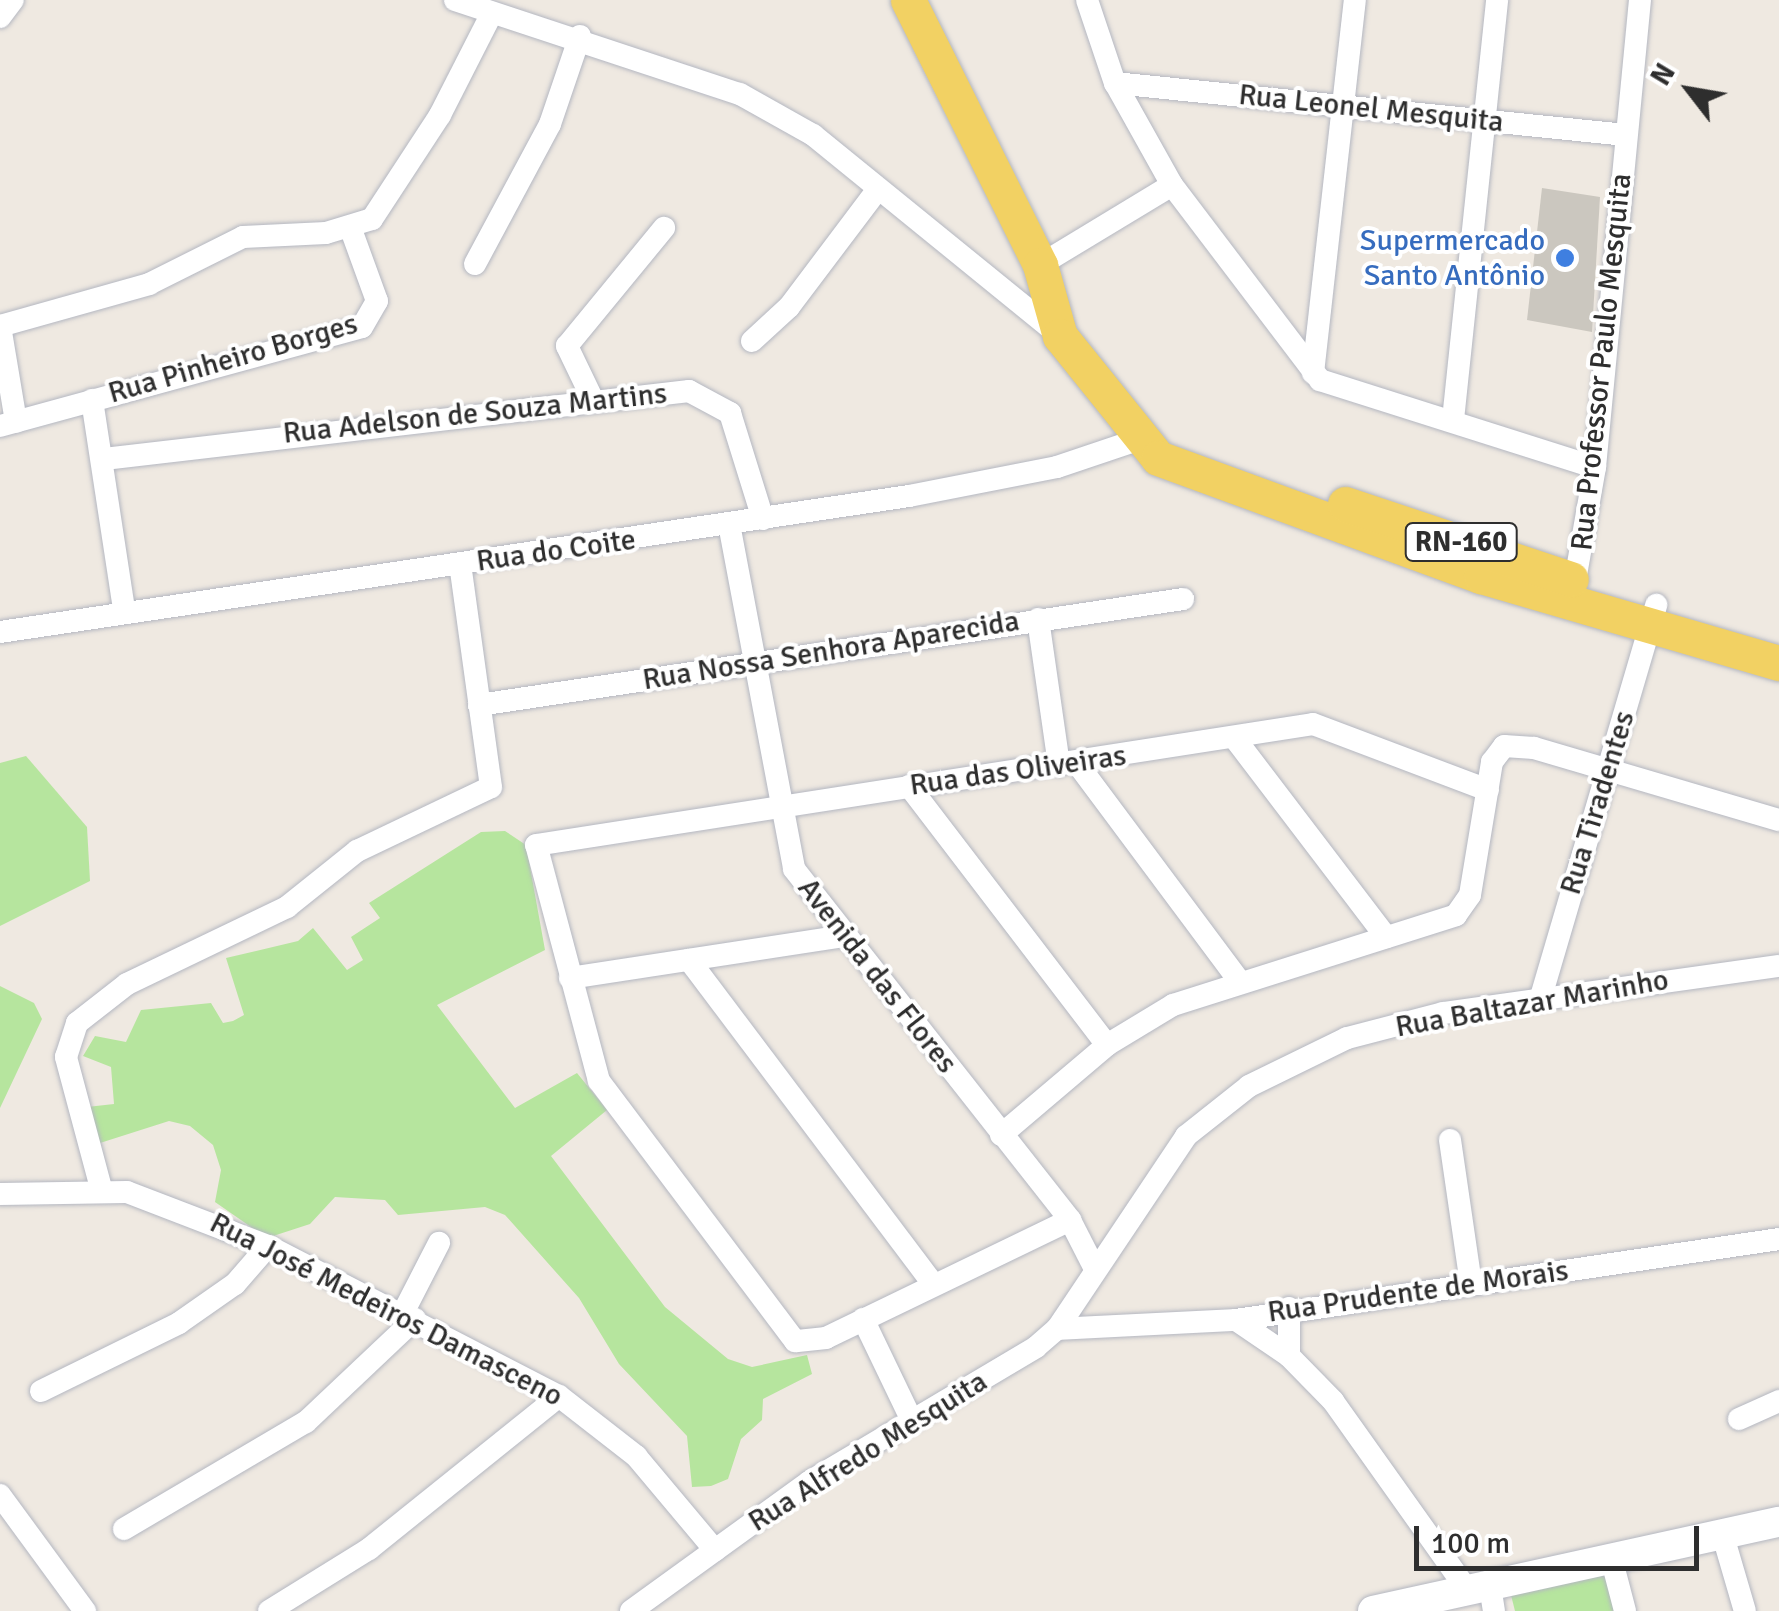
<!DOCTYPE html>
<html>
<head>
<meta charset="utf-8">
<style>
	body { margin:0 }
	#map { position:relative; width:1779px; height:1611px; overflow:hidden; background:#efe9e1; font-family:Signika,sans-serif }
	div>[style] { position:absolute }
	.green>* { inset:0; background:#b6e59e }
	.building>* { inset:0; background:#cbc7bf }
	.roads { filter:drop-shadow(0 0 2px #b4b7c1) drop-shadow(0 0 2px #b4b7c1) }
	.street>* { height:22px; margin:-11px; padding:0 11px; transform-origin:11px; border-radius:11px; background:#fff }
	.secondary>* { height:30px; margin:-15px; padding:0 15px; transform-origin:15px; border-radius:15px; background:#fff }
	.primary>* { height:35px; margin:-17.5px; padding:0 17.5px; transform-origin:17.5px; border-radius:17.5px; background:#f2d163 }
	.dots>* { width:28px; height:28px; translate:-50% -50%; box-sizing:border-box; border:5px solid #fff; border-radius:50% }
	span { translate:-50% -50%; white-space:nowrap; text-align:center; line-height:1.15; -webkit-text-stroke:8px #fff; paint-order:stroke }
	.shield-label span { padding:2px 8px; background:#fff; border:2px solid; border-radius:8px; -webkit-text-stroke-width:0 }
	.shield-label { font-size:28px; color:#2e2e2e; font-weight:700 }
	.street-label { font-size:30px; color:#2e2e2e }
	.shop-label { font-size:30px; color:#366cbe }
	.right { translate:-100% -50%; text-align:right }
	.north { position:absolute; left:1639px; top:40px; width:100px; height:100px; -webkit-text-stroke:8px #fff; paint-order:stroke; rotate:301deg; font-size:28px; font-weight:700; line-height:40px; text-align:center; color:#2e2e2e }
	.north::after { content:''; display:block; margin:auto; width:35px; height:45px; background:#2e2e2e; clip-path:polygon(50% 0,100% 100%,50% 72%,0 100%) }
	.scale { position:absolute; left:1414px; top:1526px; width:285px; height:45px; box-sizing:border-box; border:5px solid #2e2e2e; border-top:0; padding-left:12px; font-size:30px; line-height:35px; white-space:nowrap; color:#2e2e2e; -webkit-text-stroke:8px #fff; paint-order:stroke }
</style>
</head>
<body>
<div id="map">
	<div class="green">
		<i style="clip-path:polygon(26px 756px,87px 827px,90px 881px,0 926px,0 763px)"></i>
		<i style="clip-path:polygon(505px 831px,526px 845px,545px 950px,437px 1005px,515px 1108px,577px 1073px,607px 1110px,551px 1156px,665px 1307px,728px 1359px,752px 1367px,807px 1355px,812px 1374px,763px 1399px,762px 1420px,741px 1439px,728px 1479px,711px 1486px,692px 1487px,687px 1436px,619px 1364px,579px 1298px,505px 1215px,485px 1207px,398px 1215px,385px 1200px,335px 1197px,310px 1224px,267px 1238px,215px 1202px,221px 1170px,213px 1145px,190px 1126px,169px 1121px,100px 1143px,87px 1107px,114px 1104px,111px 1067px,83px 1056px,95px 1036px,126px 1042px,141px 1010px,211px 1003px,223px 1023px,233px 1021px,244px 1015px,226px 958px,298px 941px,313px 928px,347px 970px,363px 960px,351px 937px,380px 918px,369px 903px,481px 832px)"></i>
		<i style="clip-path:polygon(0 986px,34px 1003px,42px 1019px,0 1108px)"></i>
		<i style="clip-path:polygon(1610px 1566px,1620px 1611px,1515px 1611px,1510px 1591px)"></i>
	</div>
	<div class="building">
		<i style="clip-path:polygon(1542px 188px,1600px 197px,1592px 332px,1527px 320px)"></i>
	</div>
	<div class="roads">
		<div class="street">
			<i style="left:455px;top:0;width:300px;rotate:18.3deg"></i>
			<i style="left:740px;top:94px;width:84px;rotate:29.3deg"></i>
			<i style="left:813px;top:135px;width:317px;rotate:39.1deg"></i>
			<i style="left:1087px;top:0;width:88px;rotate:71.4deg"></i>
			<i style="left:1115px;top:83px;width:117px;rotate:60.8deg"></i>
			<i style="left:1172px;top:185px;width:245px;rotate:52.8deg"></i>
			<i style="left:1320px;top:380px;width:288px;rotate:17.6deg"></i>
			<i style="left:0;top:17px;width:21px;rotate:-53deg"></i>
			<i style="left:1115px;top:83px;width:514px;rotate:5.81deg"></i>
			<i style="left:475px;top:264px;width:159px;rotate:-61.8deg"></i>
			<i style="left:550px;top:124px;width:93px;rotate:-71.2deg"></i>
			<i style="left:1040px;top:265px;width:154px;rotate:-31.2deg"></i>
			<i style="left:0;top:326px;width:155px;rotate:-15.7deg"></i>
			<i style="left:149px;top:284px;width:105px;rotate:-26.6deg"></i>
			<i style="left:243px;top:237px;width:83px;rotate:-2.8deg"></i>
			<i style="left:326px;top:233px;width:48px;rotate:-16.9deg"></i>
			<i style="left:372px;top:219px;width:124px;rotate:-56.8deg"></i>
			<i style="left:440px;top:115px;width:114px;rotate:-63deg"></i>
			<i style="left:0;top:326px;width:97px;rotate:80.5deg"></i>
			<i style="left:752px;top:341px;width:50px;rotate:-42.6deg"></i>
			<i style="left:789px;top:307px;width:148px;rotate:-53deg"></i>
			<i style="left:1313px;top:373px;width:375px;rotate:-83.6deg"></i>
			<i style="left:592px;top:398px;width:58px;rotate:-115.7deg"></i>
			<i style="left:567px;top:346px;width:153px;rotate:-50.6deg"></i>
			<i style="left:92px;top:400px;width:212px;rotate:81.3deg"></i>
			<i style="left:1453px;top:420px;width:422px;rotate:-84deg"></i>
			<i style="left:0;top:426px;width:375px;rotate:-15.3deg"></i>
			<i style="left:362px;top:327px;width:30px;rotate:-60deg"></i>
			<i style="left:377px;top:301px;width:79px;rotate:-110deg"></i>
			<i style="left:104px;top:459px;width:589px;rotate:-6.63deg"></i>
			<i style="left:689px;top:391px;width:47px;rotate:28.2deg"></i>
			<i style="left:730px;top:413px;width:111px;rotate:72.7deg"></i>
			<i style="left:729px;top:524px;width:351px;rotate:79.3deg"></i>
			<i style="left:794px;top:869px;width:447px;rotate:51.8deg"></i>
			<i style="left:1070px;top:1220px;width:55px;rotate:63deg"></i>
			<i style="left:1573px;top:592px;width:127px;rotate:-80deg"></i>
			<i style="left:1595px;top:467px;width:469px;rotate:-84.5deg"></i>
			<i style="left:1038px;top:619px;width:148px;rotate:81.8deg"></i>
			<i style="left:0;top:632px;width:919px;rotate:-8.51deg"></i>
			<i style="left:909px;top:496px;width:151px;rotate:-11.1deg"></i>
			<i style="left:1057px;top:467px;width:94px;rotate:-18.6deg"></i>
			<i style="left:479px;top:705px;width:712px;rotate:-8.56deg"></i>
			<i style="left:1236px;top:740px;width:248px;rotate:52.7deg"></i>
			<i style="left:1076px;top:762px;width:274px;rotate:53.3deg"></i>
			<i style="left:909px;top:786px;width:326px;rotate:52.6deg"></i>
			<i style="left:689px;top:960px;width:404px;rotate:53deg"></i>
			<i style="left:570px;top:978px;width:277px;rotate:-8.7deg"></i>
			<i style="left:1540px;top:1000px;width:412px;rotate:-73.6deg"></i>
			<i style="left:1001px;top:1135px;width:139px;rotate:-40.3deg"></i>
			<i style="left:1107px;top:1045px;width:77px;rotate:-31.2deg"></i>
			<i style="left:1173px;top:1005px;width:297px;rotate:-17.6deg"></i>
			<i style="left:1456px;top:915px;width:24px;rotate:-55deg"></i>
			<i style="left:1470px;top:895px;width:135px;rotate:-80.6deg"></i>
			<i style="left:1492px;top:762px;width:20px;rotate:-53deg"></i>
			<i style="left:1504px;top:746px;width:30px;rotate:4deg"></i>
			<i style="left:1534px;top:748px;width:255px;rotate:16.4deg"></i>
			<i style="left:1450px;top:1140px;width:146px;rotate:81.7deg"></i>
			<i style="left:101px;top:1188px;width:136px;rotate:-105deg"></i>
			<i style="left:66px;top:1057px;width:36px;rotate:-72deg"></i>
			<i style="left:77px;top:1023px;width:63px;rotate:-38deg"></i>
			<i style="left:127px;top:984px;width:178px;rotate:-25.7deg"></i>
			<i style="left:287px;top:907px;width:90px;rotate:-38.7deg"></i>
			<i style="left:357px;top:851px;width:148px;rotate:-25.5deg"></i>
			<i style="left:491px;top:787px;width:224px;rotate:-97.9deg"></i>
			<i style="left:0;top:1194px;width:127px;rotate:-0.9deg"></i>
			<i style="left:127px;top:1192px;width:151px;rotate:21deg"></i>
			<i style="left:268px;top:1246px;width:327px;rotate:27.3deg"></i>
			<i style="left:559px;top:1396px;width:98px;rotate:37.9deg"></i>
			<i style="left:636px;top:1456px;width:123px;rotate:50deg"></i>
			<i style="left:1070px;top:1220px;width:271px;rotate:154.2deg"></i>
			<i style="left:826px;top:1338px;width:31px;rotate:174deg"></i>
			<i style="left:795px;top:1341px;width:326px;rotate:-127deg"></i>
			<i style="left:599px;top:1081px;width:244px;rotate:-104.9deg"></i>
			<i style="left:536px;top:845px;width:786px;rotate:-8.85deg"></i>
			<i style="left:1313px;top:724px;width:187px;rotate:20.7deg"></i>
			<i style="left:403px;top:1313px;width:79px;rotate:-62.8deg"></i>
			<i style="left:863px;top:1319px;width:113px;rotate:64.3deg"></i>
			<i style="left:1236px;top:1320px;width:64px;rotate:34.2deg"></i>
			<i style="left:1289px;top:1356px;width:63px;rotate:45.6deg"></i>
			<i style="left:1333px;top:1401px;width:233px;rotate:54.6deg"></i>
			<i style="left:1057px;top:1329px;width:179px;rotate:-2.9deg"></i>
			<i style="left:1236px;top:1320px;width:549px;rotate:-8.48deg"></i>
			<i style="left:1289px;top:1356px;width:48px;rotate:-90deg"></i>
			<i style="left:41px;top:1391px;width:154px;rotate:-26.2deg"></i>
			<i style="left:179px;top:1323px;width:68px;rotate:-34.9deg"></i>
			<i style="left:235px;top:1284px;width:50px;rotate:-49deg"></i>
			<i style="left:1739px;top:1419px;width:44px;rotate:-24.2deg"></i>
			<i style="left:0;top:1495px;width:144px;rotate:53.8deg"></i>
			<i style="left:124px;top:1529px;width:211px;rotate:-30.5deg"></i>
			<i style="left:306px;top:1422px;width:150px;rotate:-43.4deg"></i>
			<i style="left:1723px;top:1536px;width:78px;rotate:73.7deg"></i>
			<i style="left:1612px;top:1561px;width:52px;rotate:75.4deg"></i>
			<i style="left:1490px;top:1586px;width:25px;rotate:81deg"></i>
			<i style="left:269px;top:1611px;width:118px;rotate:-31.8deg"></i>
			<i style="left:369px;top:1549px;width:244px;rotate:-38.8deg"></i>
			<i style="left:631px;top:1611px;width:220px;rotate:-35.9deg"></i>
			<i style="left:809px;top:1482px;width:264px;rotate:-30.7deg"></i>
			<i style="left:1036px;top:1347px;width:28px;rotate:-41deg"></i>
			<i style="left:1057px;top:1329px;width:232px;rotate:-56.2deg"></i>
			<i style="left:1186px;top:1136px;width:80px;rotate:-38.4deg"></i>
			<i style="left:1249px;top:1086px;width:109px;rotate:-26.1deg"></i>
			<i style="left:1347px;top:1038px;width:99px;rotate:-14.6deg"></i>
			<i style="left:1443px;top:1013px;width:339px;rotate:-8deg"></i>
		</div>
		<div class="secondary">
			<i style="left:1373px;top:1611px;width:416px;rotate:-12.4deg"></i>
		</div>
		<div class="primary">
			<i style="left:908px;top:0;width:296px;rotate:63.5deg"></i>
			<i style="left:1040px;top:265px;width:74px;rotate:74.3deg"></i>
			<i style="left:1060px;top:336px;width:156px;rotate:51.2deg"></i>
			<i style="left:1158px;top:458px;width:344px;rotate:20.1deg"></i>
			<i style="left:1481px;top:576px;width:310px;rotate:16.3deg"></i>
			<i style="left:1345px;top:504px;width:238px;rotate:18.4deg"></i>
		</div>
	</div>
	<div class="dots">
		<i style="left:1565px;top:258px;background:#3f7fe0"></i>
	</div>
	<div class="shield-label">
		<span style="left:1461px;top:542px">RN-160</span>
	</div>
	<div class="street-label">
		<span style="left:1371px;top:109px;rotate:6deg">Rua Leonel Mesquita</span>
		<span style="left:233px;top:359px;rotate:-16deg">Rua Pinheiro Borges</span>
		<span style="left:1602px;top:362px;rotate:-84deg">Rua Professor Paulo Mesquita</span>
		<span style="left:475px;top:414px;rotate:-6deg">Rua Adelson de Souza Martins</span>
		<span style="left:556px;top:551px;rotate:-8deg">Rua do Coite</span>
		<span style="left:831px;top:651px;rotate:-9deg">Rua Nossa Senhora Aparecida</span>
		<span style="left:1018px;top:771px;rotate:-8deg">Rua das Oliveiras</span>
		<span style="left:1598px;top:803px;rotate:-73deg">Rua Tiradentes</span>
		<span style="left:877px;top:976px;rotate:52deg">Avenida das Flores</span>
		<span style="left:1532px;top:1004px;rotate:-10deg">Rua Baltazar Marinho</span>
		<span style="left:1418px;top:1292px;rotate:-8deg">Rua Prudente de Morais</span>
		<span style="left:386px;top:1310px;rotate:27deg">Rua José Medeiros Damasceno</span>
		<span style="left:868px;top:1452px;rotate:-32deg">Rua Alfredo Mesquita</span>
	</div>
	<div class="shop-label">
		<span class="right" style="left:1545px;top:258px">Supermercado<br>Santo Antônio</span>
	</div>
	<div class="north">N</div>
	<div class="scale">100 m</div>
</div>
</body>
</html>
